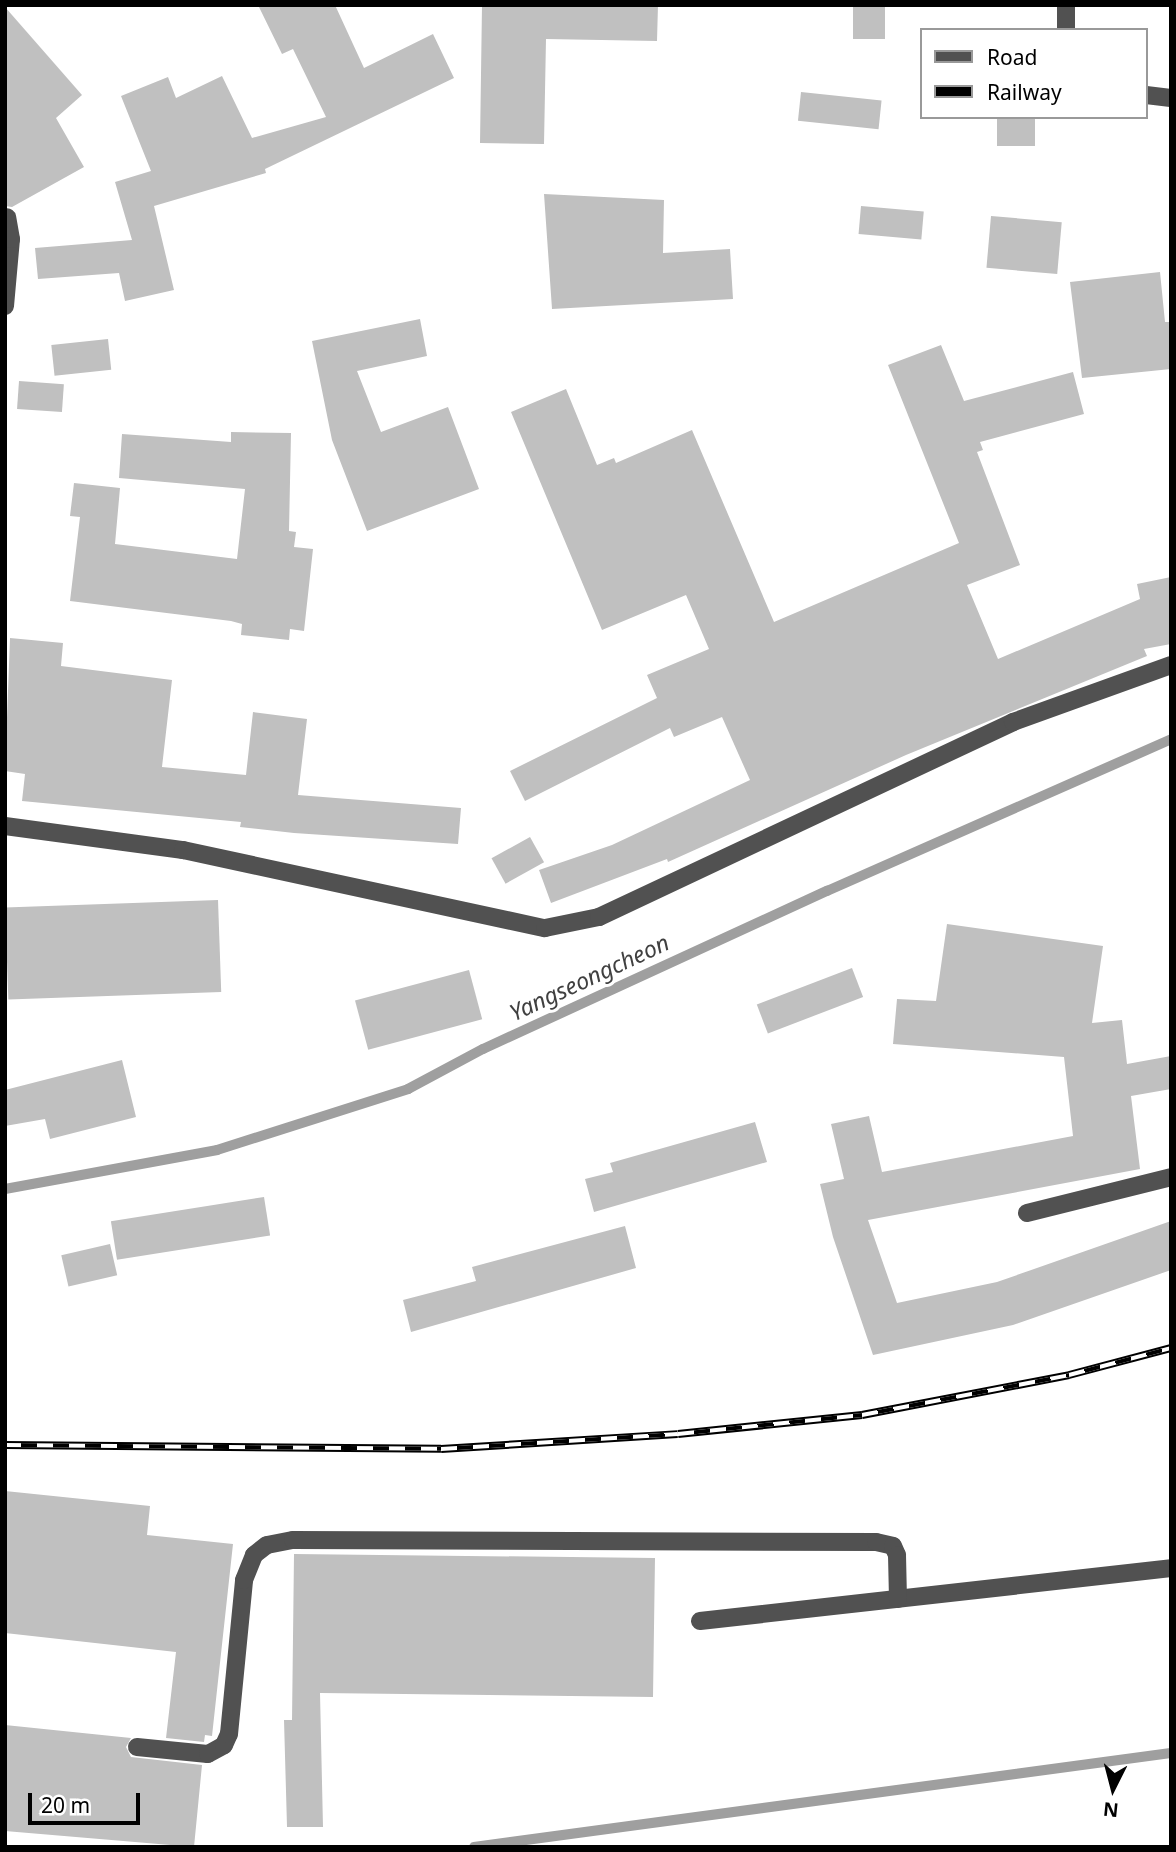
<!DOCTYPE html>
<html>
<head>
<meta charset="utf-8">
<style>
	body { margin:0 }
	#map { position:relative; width:1176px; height:1852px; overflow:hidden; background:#fff; font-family:"Noto Sans",sans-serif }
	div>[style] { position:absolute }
	.stream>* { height:10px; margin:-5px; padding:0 5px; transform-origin:5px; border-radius:5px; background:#9f9f9f }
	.building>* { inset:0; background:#c0c0c0; transform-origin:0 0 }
	.minor>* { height:18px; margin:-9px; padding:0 9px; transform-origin:9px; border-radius:9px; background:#515151 }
	.rail>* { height:8px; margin-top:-4px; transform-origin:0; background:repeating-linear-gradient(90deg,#fff 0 16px,#000 0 32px); box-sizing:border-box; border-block:2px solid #000 }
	span { translate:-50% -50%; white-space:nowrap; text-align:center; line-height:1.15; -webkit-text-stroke:6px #fff; paint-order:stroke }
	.water-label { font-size:23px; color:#404040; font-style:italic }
	.frame { position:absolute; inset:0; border:7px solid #000; pointer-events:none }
	.legend { position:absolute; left:920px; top:28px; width:228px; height:91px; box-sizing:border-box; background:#fff; border:2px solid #999; margin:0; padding:9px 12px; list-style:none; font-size:21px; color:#000 }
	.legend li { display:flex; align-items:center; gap:14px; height:35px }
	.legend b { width:35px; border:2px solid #999 }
	.north { position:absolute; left:1078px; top:1754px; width:70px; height:70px; -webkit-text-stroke:5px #fff; paint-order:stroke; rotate:186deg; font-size:19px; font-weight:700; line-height:28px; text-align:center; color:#000 }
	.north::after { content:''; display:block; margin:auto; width:24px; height:32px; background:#000; clip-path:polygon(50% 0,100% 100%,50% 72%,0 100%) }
	.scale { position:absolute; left:28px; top:1793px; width:112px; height:32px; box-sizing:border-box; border:4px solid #000; border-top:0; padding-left:9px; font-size:21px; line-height:24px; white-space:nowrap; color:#000; -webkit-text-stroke:5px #fff; paint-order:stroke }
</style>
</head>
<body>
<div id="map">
	<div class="stream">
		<i style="left:5px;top:1189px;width:216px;rotate:-10.4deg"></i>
		<i style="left:217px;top:1150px;width:201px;rotate:-17.7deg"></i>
		<i style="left:408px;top:1089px;width:85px;rotate:-28.1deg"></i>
		<i style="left:483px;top:1049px;width:379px;rotate:-24.7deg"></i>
		<i style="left:827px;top:891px;width:376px;rotate:-23.8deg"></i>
		<i style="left:474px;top:1847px;width:703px;rotate:-7.68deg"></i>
	</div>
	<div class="building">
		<i style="clip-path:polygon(258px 5px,335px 5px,364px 68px,433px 34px,454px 78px,265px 169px,266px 173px,154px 206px,174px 290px,125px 301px,119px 273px,38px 279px,35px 248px,132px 240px,115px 182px,151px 171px,121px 96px,168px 77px,176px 98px,222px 76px,252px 138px,326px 117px,293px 49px,282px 54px)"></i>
		<i style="clip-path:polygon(482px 5px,658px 5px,657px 41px,546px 39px,544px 144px,480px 143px)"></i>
		<i style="left:853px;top:5px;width:32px;height:34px"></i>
		<i style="clip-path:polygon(5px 7px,82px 95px,56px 118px,84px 167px,12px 207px,5px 206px)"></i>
		<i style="left:801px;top:92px;width:81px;height:29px;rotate:6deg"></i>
		<i style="left:997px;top:117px;width:38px;height:29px"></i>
		<i style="clip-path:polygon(544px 194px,664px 200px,663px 253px,730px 249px,733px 299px,552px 309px)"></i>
		<i style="left:861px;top:206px;width:63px;height:28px;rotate:5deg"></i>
		<i style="left:991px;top:216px;width:71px;height:52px;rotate:5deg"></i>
		<i style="clip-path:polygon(1160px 272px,1165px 322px,1171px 322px,1171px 369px,1082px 378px,1070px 282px)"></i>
		<i style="clip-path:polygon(420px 319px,427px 356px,357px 371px,381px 432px,448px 407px,479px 489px,367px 531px,332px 440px,312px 341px)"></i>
		<i style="left:108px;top:339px;width:31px;height:57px;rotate:84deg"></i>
		<i style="clip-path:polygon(941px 345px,964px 401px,1073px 372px,1084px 414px,980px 442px,983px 450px,977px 452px,1020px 565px,967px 585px,998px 659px,1140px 599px,1137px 584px,1171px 577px,1171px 644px,1144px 649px,1147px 656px,906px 755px,668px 862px,667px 859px,551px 903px,539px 870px,612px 845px,750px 780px,722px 717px,674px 737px,670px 728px,525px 801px,510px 771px,657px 698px,647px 675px,709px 649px,686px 595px,602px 630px,511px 412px,566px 389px,597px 465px,614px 458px,616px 463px,692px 430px,774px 622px,959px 543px,888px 365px)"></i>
		<i style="left:19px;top:381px;width:45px;height:28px;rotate:4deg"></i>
		<i style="clip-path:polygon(231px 432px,291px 433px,289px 531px,296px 532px,294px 547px,313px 549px,304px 631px,290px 629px,289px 640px,241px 635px,242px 624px,231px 621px,70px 601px,80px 517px,70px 516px,74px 483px,120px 488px,115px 544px,237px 559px,245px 489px,119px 478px,122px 434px,231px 442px)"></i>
		<i style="clip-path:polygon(10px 638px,63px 643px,61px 666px,172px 680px,162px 767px,246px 775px,253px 712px,307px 719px,298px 795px,461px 808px,458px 844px,294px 833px,240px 827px,241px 822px,22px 801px,25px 774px,5px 771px)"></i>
		<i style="left:530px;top:837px;width:29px;height:44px;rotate:61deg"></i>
		<i style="left:218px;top:900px;width:92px;height:213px;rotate:88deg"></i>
		<i style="clip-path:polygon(947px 924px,1103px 946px,1092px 1023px,1122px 1020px,1127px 1064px,1171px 1056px,1171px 1089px,1131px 1096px,1140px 1169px,868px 1220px,897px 1303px,997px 1282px,1171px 1221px,1171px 1270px,1013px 1325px,873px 1355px,833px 1237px,820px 1184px,844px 1179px,831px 1124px,869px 1116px,882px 1172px,1073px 1136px,1064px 1057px,893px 1044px,897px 999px,936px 1001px)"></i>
		<i style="left:852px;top:968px;width:31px;height:102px;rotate:69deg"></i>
		<i style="left:469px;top:970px;width:51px;height:118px;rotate:75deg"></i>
		<i style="clip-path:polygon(122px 1060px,136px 1117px,50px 1139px,45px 1119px,5px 1126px,5px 1090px)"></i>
		<i style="clip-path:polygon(755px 1122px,767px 1162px,594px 1212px,585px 1179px,613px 1172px,610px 1163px)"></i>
		<i style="left:264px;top:1197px;width:39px;height:155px;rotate:81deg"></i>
		<i style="clip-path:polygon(625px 1226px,636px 1268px,411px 1332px,403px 1300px,476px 1281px,472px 1267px)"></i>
		<i style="left:110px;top:1244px;width:32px;height:50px;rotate:77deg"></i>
		<i style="clip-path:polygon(5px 1491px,150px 1506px,147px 1535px,233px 1544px,212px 1736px,205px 1735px,204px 1742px,166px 1738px,176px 1652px,5px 1633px)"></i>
		<i style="clip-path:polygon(294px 1554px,655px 1558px,653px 1697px,320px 1693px,323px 1827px,287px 1827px,284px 1720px,292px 1720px)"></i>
		<i style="clip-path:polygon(5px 1725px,131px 1738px,126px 1747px,131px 1757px,202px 1765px,194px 1847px,5px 1831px)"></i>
	</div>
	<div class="minor">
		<i style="left:1066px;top:5px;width:25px;rotate:90deg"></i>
		<i style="left:1146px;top:95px;width:25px;rotate:7deg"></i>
		<i style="left:5px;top:306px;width:67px;rotate:-84.9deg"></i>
		<i style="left:11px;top:239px;width:22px;rotate:-100deg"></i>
		<i style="left:5px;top:826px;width:180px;rotate:7.7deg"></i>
		<i style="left:183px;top:850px;width:370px;rotate:12.2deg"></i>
		<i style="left:545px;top:928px;width:55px;rotate:-11.5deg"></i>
		<i style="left:599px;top:917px;width:458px;rotate:-25.2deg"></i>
		<i style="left:1013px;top:722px;width:168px;rotate:-19.8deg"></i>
		<i style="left:1027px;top:1213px;width:148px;rotate:-14deg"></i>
		<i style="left:700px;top:1621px;width:474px;rotate:-6.4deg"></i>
		<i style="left:137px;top:1747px;width:71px;rotate:5.6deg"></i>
		<i style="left:208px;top:1754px;width:18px;rotate:-29deg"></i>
		<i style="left:224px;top:1745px;width:12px;rotate:-66deg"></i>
		<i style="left:229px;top:1734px;width:155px;rotate:-84.4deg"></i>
		<i style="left:244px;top:1580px;width:27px;rotate:-68deg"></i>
		<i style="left:254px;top:1555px;width:16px;rotate:-38deg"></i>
		<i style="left:267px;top:1545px;width:26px;rotate:-11deg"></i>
		<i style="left:293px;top:1540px;width:583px;rotate:0.2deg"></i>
		<i style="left:876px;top:1542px;width:17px;rotate:13deg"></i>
		<i style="left:893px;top:1546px;width:10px;rotate:66deg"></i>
		<i style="left:897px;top:1555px;width:44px;rotate:88.7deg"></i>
	</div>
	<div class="rail">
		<i style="left:5px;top:1445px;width:436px;rotate:0.5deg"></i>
		<i style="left:441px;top:1449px;width:237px;rotate:-3.6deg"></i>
		<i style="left:678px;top:1434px;width:185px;rotate:-5.9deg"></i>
		<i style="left:862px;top:1415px;width:211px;rotate:-10.9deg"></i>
		<i style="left:1069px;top:1375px;width:106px;rotate:-14.8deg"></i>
	</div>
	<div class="water-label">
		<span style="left:589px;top:977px;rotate:-25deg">Yangseongcheon</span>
	</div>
	<div class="frame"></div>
	<ul class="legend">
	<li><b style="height:9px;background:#515151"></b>Road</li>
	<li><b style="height:9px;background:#000"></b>Railway</li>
	</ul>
	<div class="north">N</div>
	<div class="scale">20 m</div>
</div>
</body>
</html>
